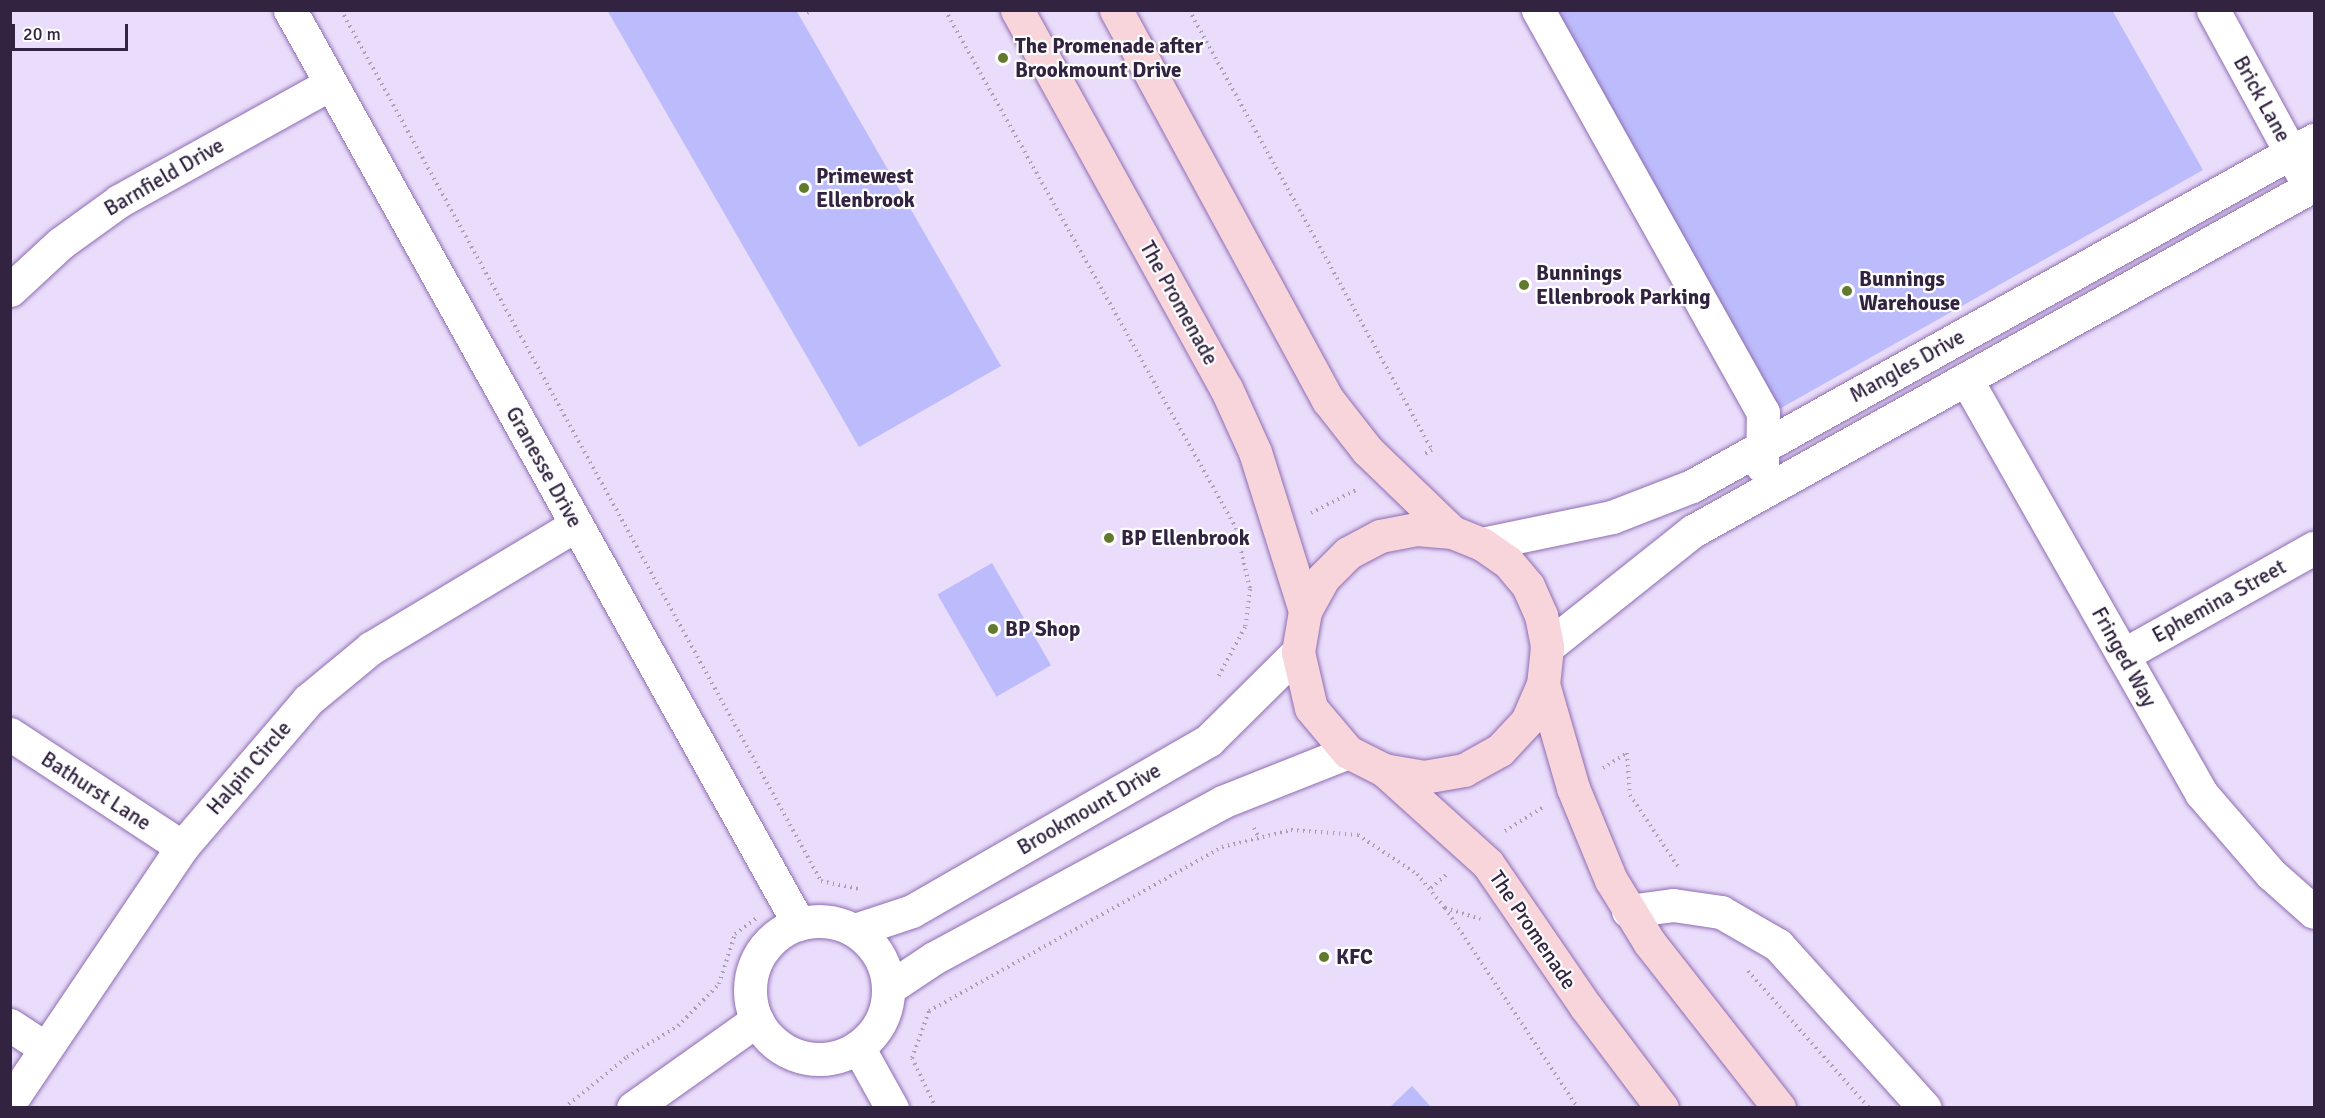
<!DOCTYPE html>
<html>
<head>
<meta charset="utf-8">
<style>
	body { margin:0 }
	#map { position:relative; width:2325px; height:1118px; overflow:hidden; background:#eaddfb; font-family:Signika,sans-serif }
	div>[style] { position:absolute }
	.building>* { inset:0; background:#bcbbfb; transform-origin:0 0 }
	.path>* { height:4px; margin-top:-2px; transform-origin:0; background:repeating-linear-gradient(90deg,#aa9dbb 0 1.5px,transparent 0 6px) }
	.roads { filter:drop-shadow(0 0 2px #8e6db2) drop-shadow(0 0 2px #8e6db2) }
	.minor>* { height:33px; margin:-16.5px; padding:0 16.5px; transform-origin:16.5px; border-radius:16.5px; background:#fff }
	.minor>.ring { margin:-16.5px; padding:0; box-sizing:content-box; background:none; border:33px solid #fff; border-radius:50% }
	.major>* { height:33px; margin:-16.5px; padding:0 16.5px; transform-origin:16.5px; border-radius:16.5px; background:#f8d4db }
	.dots>* { width:16px; height:16px; translate:-50% -50%; box-sizing:border-box; border:3px solid #fff; border-radius:50% }
	span { translate:-50% -50%; white-space:nowrap; text-align:center; line-height:1.15; -webkit-text-stroke:4.5px #fff; paint-order:stroke }
	.poi-label { font-size:21px; color:#322441; font-weight:700 }
	.left { translate:0 -50%; text-align:left }
	.street-label { font-size:21px; color:#322441 }
	.frame { position:absolute; inset:0; border:12px solid #322441; pointer-events:none }
	.scale { position:absolute; left:12px; top:24px; width:116px; height:27px; box-sizing:border-box; border:3px solid #322441; border-top:0; padding-left:8px; font-size:18px; line-height:21px; white-space:nowrap; color:#322441; -webkit-text-stroke:4px #fff; paint-order:stroke }
</style>
</head>
<body>
<div id="map">
	<div class="building">
		<i style="clip-path:polygon(607px 10px,796px 10px,1001px 366px,859px 447px)"></i>
		<i style="clip-path:polygon(1545px 10px,2112px 10px,2203px 170px,1774px 412px)"></i>
		<i style="left:992px;top:563px;width:118px;height:63px;rotate:60deg"></i>
		<i style="clip-path:polygon(1412px 1086px,1432px 1108px,1389px 1108px)"></i>
	</div>
	<div class="path">
		<i style="left:341px;top:10px;width:995px;rotate:61.14deg"></i>
		<i style="left:821px;top:881px;width:40px;rotate:12deg"></i>
		<i style="left:945px;top:10px;width:594px;rotate:60.67deg"></i>
		<i style="left:1236px;top:528px;width:63px;rotate:77.1deg"></i>
		<i style="left:1250px;top:589px;width:38px;rotate:97deg"></i>
		<i style="left:1245px;top:627px;width:59px;rotate:118.3deg"></i>
		<i style="left:1189px;top:10px;width:503px;rotate:61.09deg"></i>
		<i style="left:1432px;top:450px;width:10px;rotate:151deg"></i>
		<i style="left:807px;top:13px;width:6px;rotate:-31deg"></i>
		<i style="left:1311px;top:513px;width:53px;rotate:-27.1deg"></i>
		<i style="left:1603px;top:768px;width:28px;rotate:-32deg"></i>
		<i style="left:1627px;top:753px;width:42px;rotate:85.9deg"></i>
		<i style="left:1630px;top:795px;width:88px;rotate:56.1deg"></i>
		<i style="left:1254px;top:828px;width:11px;rotate:63deg"></i>
		<i style="left:1505px;top:831px;width:44px;rotate:-31.9deg"></i>
		<i style="left:1431px;top:888px;width:20px;rotate:-41deg"></i>
		<i style="left:1445px;top:908px;width:37px;rotate:17deg"></i>
		<i style="left:1748px;top:971px;width:183px;rotate:48.5deg"></i>
		<i style="left:564px;top:1108px;width:81px;rotate:-39deg"></i>
		<i style="left:627px;top:1057px;width:60px;rotate:-31.3deg"></i>
		<i style="left:678px;top:1026px;width:59px;rotate:-45.7deg"></i>
		<i style="left:719px;top:984px;width:52px;rotate:-72.3deg"></i>
		<i style="left:735px;top:934px;width:26px;rotate:-36deg"></i>
		<i style="left:936px;top:1108px;width:55px;rotate:-115.6deg"></i>
		<i style="left:912px;top:1058px;width:50px;rotate:-70.1deg"></i>
		<i style="left:929px;top:1011px;width:336px;rotate:-29.2deg"></i>
		<i style="left:1222px;top:847px;width:71px;rotate:-13.8deg"></i>
		<i style="left:1291px;top:830px;width:67px;rotate:4.3deg"></i>
		<i style="left:1358px;top:835px;width:71px;rotate:33.5deg"></i>
		<i style="left:1417px;top:874px;width:44px;rotate:50.5deg"></i>
		<i style="left:1445px;top:908px;width:240px;rotate:56.4deg"></i>
	</div>
	<div class="roads">
		<div class="minor">
			<i style="left:290px;top:10px;width:1046px;rotate:60.89deg"></i>
			<i style="left:1538px;top:10px;width:461px;rotate:60.8deg"></i>
			<i style="left:1763px;top:412px;width:54px;rotate:91.1deg"></i>
			<i style="left:2213px;top:10px;width:186px;rotate:61.4deg"></i>
			<i style="left:10px;top:290px;width:69px;rotate:-42.7deg"></i>
			<i style="left:61px;top:243px;width:72px;rotate:-35.9deg"></i>
			<i style="left:119px;top:201px;width:241px;rotate:-29deg"></i>
			<i style="left:1966px;top:379px;width:476px;rotate:60.4deg"></i>
			<i style="left:2201px;top:793px;width:107px;rotate:49.2deg"></i>
			<i style="left:2271px;top:874px;width:57px;rotate:41.5deg"></i>
			<i style="left:1482px;top:544px;width:133px;rotate:-11.7deg"></i>
			<i style="left:1612px;top:517px;width:86px;rotate:-21.2deg"></i>
			<i style="left:1692px;top:486px;width:712px;rotate:-29.09deg"></i>
			<i style="left:1547px;top:647px;width:186px;rotate:-38.5deg"></i>
			<i style="left:1693px;top:531px;width:711px;rotate:-29.13deg"></i>
			<i style="left:2123px;top:655px;width:219px;rotate:-29.3deg"></i>
			<i style="left:10px;top:734px;width:206px;rotate:33.3deg"></i>
			<i style="left:1628px;top:911px;width:45px;rotate:-7.6deg"></i>
			<i style="left:1673px;top:905px;width:49px;rotate:8.3deg"></i>
			<i style="left:1721px;top:912px;width:66px;rotate:30.1deg"></i>
			<i style="left:1778px;top:945px;width:219px;rotate:48deg"></i>
			<i class="ring" style="left:750px;top:921px;width:105px;height:105px"></i>
			<i style="left:855px;top:930px;width:60px;rotate:-18.4deg"></i>
			<i style="left:912px;top:911px;width:343px;rotate:-29.9deg"></i>
			<i style="left:1209px;top:740px;width:125px;rotate:-44.7deg"></i>
			<i style="left:889px;top:988px;width:54px;rotate:-33.7deg"></i>
			<i style="left:934px;top:958px;width:328px;rotate:-28.4deg"></i>
			<i style="left:1222px;top:802px;width:136px;rotate:-21.6deg"></i>
			<i style="left:10px;top:1025px;width:42px;rotate:33.3deg"></i>
			<i style="left:858px;top:1047px;width:70px;rotate:60.9deg"></i>
			<i style="left:10px;top:1102px;width:308px;rotate:-56deg"></i>
			<i style="left:182px;top:847px;width:194px;rotate:-49.4deg"></i>
			<i style="left:308px;top:700px;width:82px;rotate:-39.5deg"></i>
			<i style="left:371px;top:648px;width:239px;rotate:-31deg"></i>
			<i style="left:633px;top:1108px;width:152px;rotate:-35.4deg"></i>
		</div>
		<div class="major">
			<i style="left:1017px;top:10px;width:432px;rotate:61.1deg"></i>
			<i style="left:1226px;top:388px;width:70px;rotate:65.6deg"></i>
			<i style="left:1255px;top:452px;width:167px;rotate:72.5deg"></i>
			<i style="left:1116px;top:10px;width:444px;rotate:61.5deg"></i>
			<i style="left:1328px;top:400px;width:63px;rotate:52deg"></i>
			<i style="left:1367px;top:450px;width:118px;rotate:44deg"></i>
			<i style="left:1452px;top:532px;width:32px;rotate:22deg"></i>
			<i style="left:1482px;top:544px;width:32px;rotate:35deg"></i>
			<i style="left:1508px;top:562px;width:31px;rotate:50deg"></i>
			<i style="left:1528px;top:586px;width:32px;rotate:66deg"></i>
			<i style="left:1541px;top:615px;width:33px;rotate:79deg"></i>
			<i style="left:1547px;top:647px;width:37px;rotate:96deg"></i>
			<i style="left:1543px;top:684px;width:40px;rotate:113.4deg"></i>
			<i style="left:1527px;top:721px;width:40px;rotate:133deg"></i>
			<i style="left:1500px;top:750px;width:41px;rotate:150.9deg"></i>
			<i style="left:1464px;top:770px;width:41px;rotate:170.1deg"></i>
			<i style="left:1424px;top:777px;width:41px;rotate:-170.1deg"></i>
			<i style="left:1384px;top:770px;width:40px;rotate:-153.4deg"></i>
			<i style="left:1348px;top:752px;width:57px;rotate:-130.1deg"></i>
			<i style="left:1311px;top:708px;width:57px;rotate:-103.1deg"></i>
			<i style="left:1298px;top:652px;width:42px;rotate:-80.3deg"></i>
			<i style="left:1305px;top:611px;width:38px;rotate:-61deg"></i>
			<i style="left:1323px;top:578px;width:35px;rotate:-45deg"></i>
			<i style="left:1348px;top:553px;width:36px;rotate:-28deg"></i>
			<i style="left:1380px;top:536px;width:37px;rotate:-11deg"></i>
			<i style="left:1416px;top:529px;width:36px;rotate:5deg"></i>
			<i style="left:1543px;top:684px;width:108px;rotate:73.9deg"></i>
			<i style="left:1573px;top:788px;width:100px;rotate:67.6deg"></i>
			<i style="left:1611px;top:880px;width:73px;rotate:58.5deg"></i>
			<i style="left:1649px;top:942px;width:211px;rotate:51.9deg"></i>
			<i style="left:1384px;top:770px;width:140px;rotate:42.1deg"></i>
			<i style="left:1488px;top:864px;width:173px;rotate:55.6deg"></i>
			<i style="left:1586px;top:1007px;width:126px;rotate:53deg"></i>
		</div>
	</div>
	<div class="dots">
		<i style="left:1003px;top:58px;background:#617a2d"></i>
		<i style="left:804px;top:188px;background:#617a2d"></i>
		<i style="left:1524px;top:285px;background:#617a2d"></i>
		<i style="left:1847px;top:291px;background:#617a2d"></i>
		<i style="left:1109px;top:538px;background:#617a2d"></i>
		<i style="left:993px;top:629px;background:#617a2d"></i>
		<i style="left:1324px;top:957px;background:#617a2d"></i>
	</div>
	<div class="poi-label">
		<span class="left" style="left:1015px;top:58px">The Promenade after<br>Brookmount Drive</span>
		<span class="left" style="left:816px;top:188px">Primewest<br>Ellenbrook</span>
		<span class="left" style="left:1536px;top:285px">Bunnings<br>Ellenbrook Parking</span>
		<span class="left" style="left:1859px;top:291px">Bunnings<br>Warehouse</span>
		<span class="left" style="left:1121px;top:538px">BP Ellenbrook</span>
		<span class="left" style="left:1005px;top:629px">BP Shop</span>
		<span class="left" style="left:1336px;top:957px">KFC</span>
	</div>
	<div class="street-label">
		<span style="left:2262px;top:99px;rotate:61deg">Brick Lane</span>
		<span style="left:164px;top:177px;rotate:-30deg">Barnfield Drive</span>
		<span style="left:1179px;top:303px;rotate:61deg">The Promenade</span>
		<span style="left:1907px;top:366px;rotate:-29deg">Mangles Drive</span>
		<span style="left:544px;top:467px;rotate:61deg">Granesse Drive</span>
		<span style="left:2219px;top:601px;rotate:-29deg">Ephemina Street</span>
		<span style="left:2124px;top:657px;rotate:61deg">Fringed Way</span>
		<span style="left:249px;top:768px;rotate:-49deg">Halpin Circle</span>
		<span style="left:96px;top:791px;rotate:33deg">Bathurst Lane</span>
		<span style="left:1089px;top:809px;rotate:-30deg">Brookmount Drive</span>
		<span style="left:1533px;top:930px;rotate:56deg">The Promenade</span>
	</div>
	<div class="frame"></div>
	<div class="scale">20 m</div>
</div>
</body>
</html>
